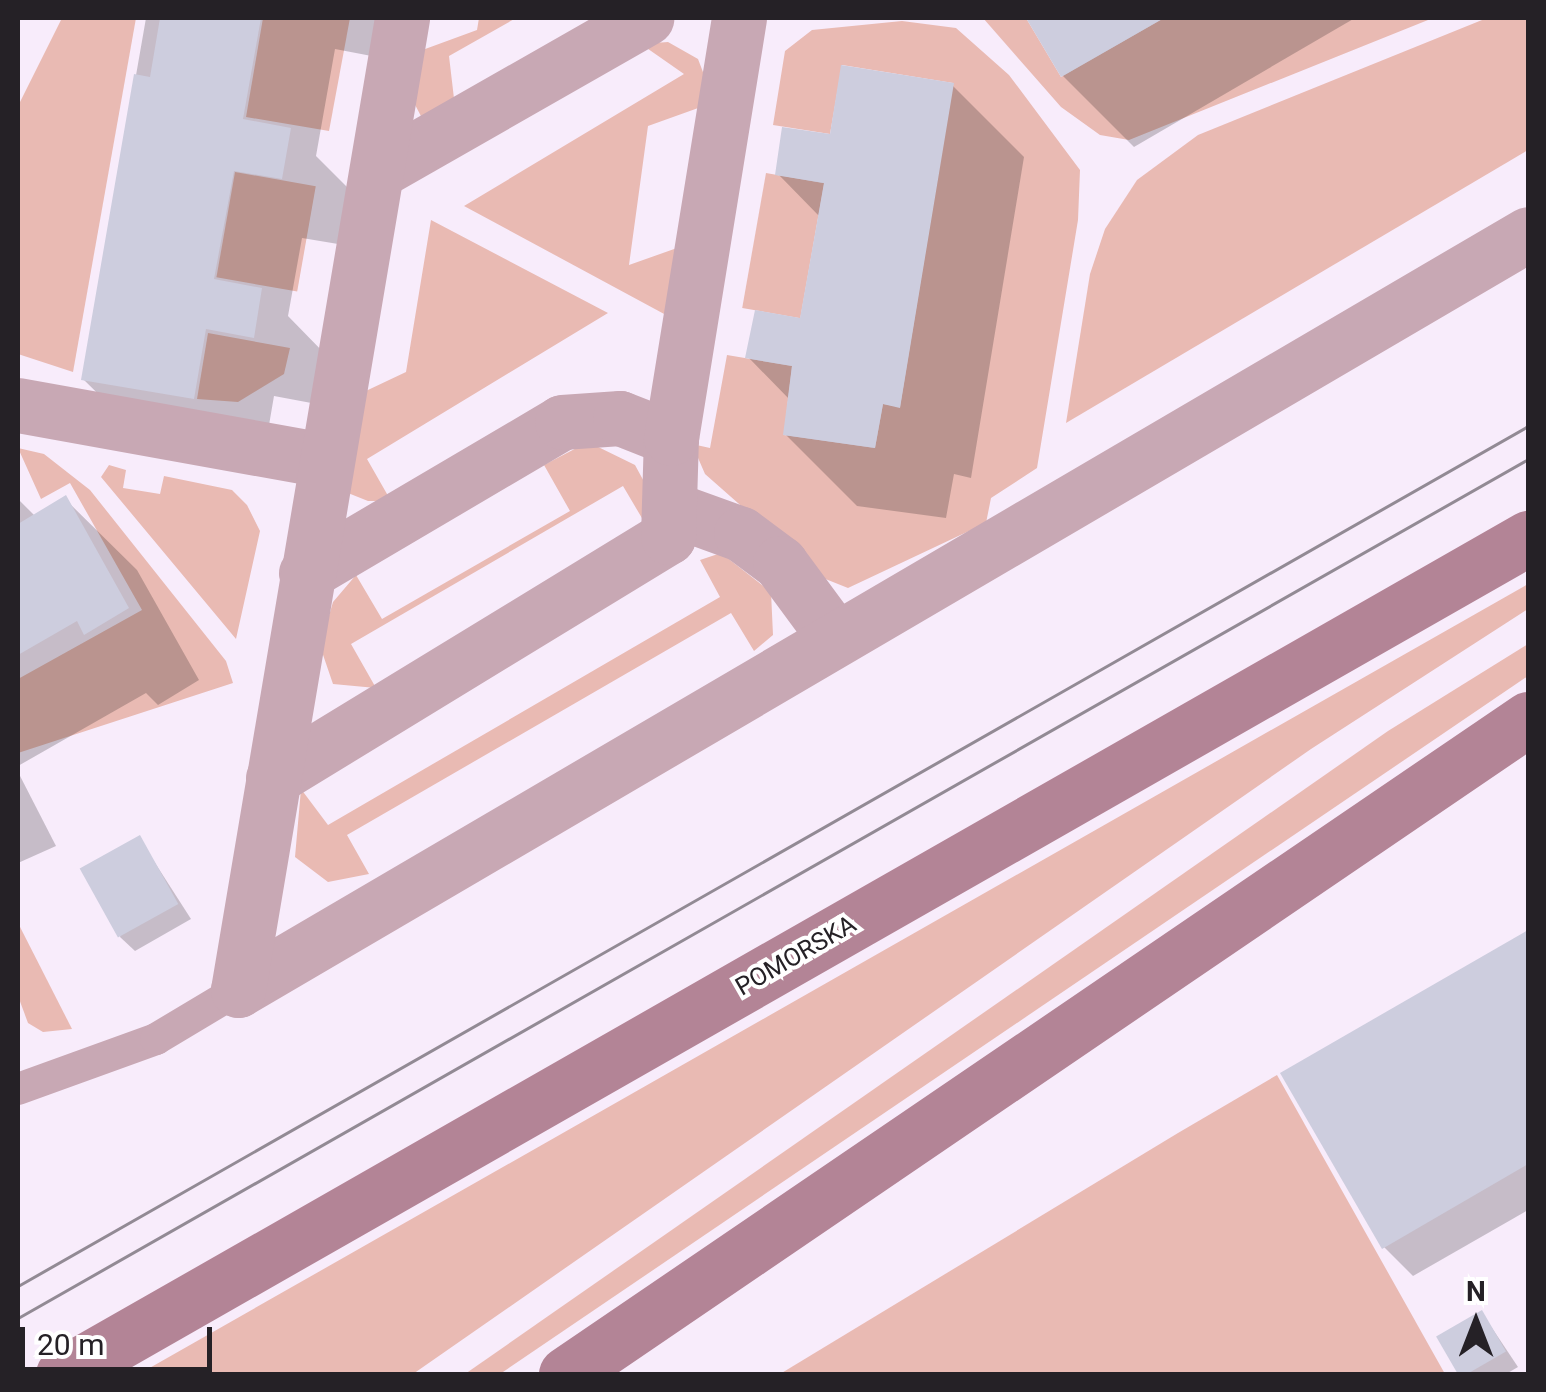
<!DOCTYPE html>
<html>
<head>
<meta charset="utf-8">
<style>
	body { margin:0 }
	#map { position:relative; width:1546px; height:1392px; overflow:hidden; background:#f8ecfb; font-family:Roboto,sans-serif }
	div>[style] { position:absolute }
	.green>* { inset:0; background:#e9bab3; transform-origin:0 0 }
	.shadow>* { inset:0; background:#0003 }
	.building>* { inset:0; background:#cdcdde; transform-origin:0 0 }
	.service>* { height:32px; margin:-16px; padding:0 16px; transform-origin:16px; border-radius:16px; background:#c8a8b4 }
	.minor>* { height:55px; margin:-27.5px; padding:0 27.5px; transform-origin:27.5px; border-radius:27.5px; background:#c8a8b4 }
	.secondary>* { height:55px; margin:-27.5px; padding:0 27.5px; transform-origin:27.5px; border-radius:27.5px; background:#b38496 }
	.tram>* { height:2.5px; margin:-1.25px; padding:0 1.25px; transform-origin:1.25px; border-radius:1.25px; background:#928a94 }
	span { translate:-50% -50%; white-space:nowrap; text-align:center; line-height:1.15; -webkit-text-stroke:8px #fff; paint-order:stroke }
	.street-label { font-size:25px; color:#252126 }
	.frame { position:absolute; inset:0; border:20px solid #252126; pointer-events:none }
	.north { position:absolute; left:1426px; top:1272px; width:100px; height:100px; -webkit-text-stroke:8px #fff; paint-order:stroke; rotate:0deg; font-size:28px; font-weight:700; line-height:40px; text-align:center; color:#252126 }
	.north::after { content:''; display:block; margin:auto; width:35px; height:45px; background:#252126; clip-path:polygon(50% 0,100% 100%,50% 72%,0 100%) }
	.scale { position:absolute; left:20px; top:1327px; width:192px; height:45px; box-sizing:border-box; border:5px solid #252126; border-top:0; padding-left:12px; font-size:30px; line-height:35px; white-space:nowrap; color:#252126; -webkit-text-stroke:8px #fff; paint-order:stroke }
</style>
</head>
<body>
<div id="map">
	<div class="green">
		<i style="clip-path:polygon(62px 18px,136px 18px,73px 372px,18px 354px,18px 106px)"></i>
		<i style="clip-path:polygon(263px 18px,350px 18px,329px 131px,246px 117px)"></i>
		<i style="clip-path:polygon(479px 18px,516px 18px,449px 56px,455px 107px,423px 120px,411px 97px,417px 52px,477px 30px)"></i>
		<i style="clip-path:polygon(983px 18px,1026px 18px,1061px 77px,1164px 18px,1433px 18px,1129px 140px,1100px 135px,1061px 107px)"></i>
		<i style="clip-path:polygon(1487px 18px,1528px 18px,1528px 150px,1066px 423px,1090px 274px,1105px 229px,1137px 180px,1198px 135px)"></i>
		<i style="clip-path:polygon(902px 21px,956px 28px,1009px 75px,1080px 170px,1078px 220px,1037px 468px,991px 498px,986px 523px,848px 588px,823px 578px,705px 474px,692px 444px,710px 448px,727px 355px,792px 366px,784px 435px,875px 448px,883px 404px,900px 407px,953px 83px,842px 65px,830px 134px,773px 125px,785px 51px,812px 30px)"></i>
		<i style="clip-path:polygon(668px 42px,698px 59px,706px 80px,701px 107px,648px 126px,629px 265px,677px 248px,666px 315px,464px 206px,684px 74px,641px 44px)"></i>
		<i style="left:235px;top:172px;width:82px;height:107px;rotate:10deg"></i>
		<i style="left:766px;top:173px;width:59px;height:137px;rotate:10deg"></i>
		<i style="clip-path:polygon(431px 220px,608px 313px,367px 459px,391px 501px,368px 501px,348px 493px,351px 398px,406px 372px)"></i>
		<i style="clip-path:polygon(208px 333px,290px 348px,284px 374px,238px 402px,197px 399px)"></i>
		<i style="clip-path:polygon(588px 442px,635px 465px,654px 500px,649px 530px,623px 486px,351px 644px,376px 688px,333px 684px,320px 646px,333px 602px,356px 575px,382px 619px,570px 511px,544px 465px)"></i>
		<i style="clip-path:polygon(18px 448px,44px 454px,90px 490px,226px 661px,233px 683px,18px 753px,18px 679px,142px 610px,70px 483px,41px 499px)"></i>
		<i style="clip-path:polygon(109px 465px,126px 470px,123px 488px,160px 494px,164px 476px,232px 490px,247px 505px,260px 531px,236px 639px,101px 477px)"></i>
		<i style="clip-path:polygon(721px 553px,771px 592px,773px 635px,754px 651px,731px 613px,347px 835px,369px 874px,328px 882px,295px 857px,301px 789px,328px 825px,720px 597px,700px 560px)"></i>
		<i style="clip-path:polygon(1528px 584px,1528px 609px,1311px 749px,413px 1374px,139px 1374px)"></i>
		<i style="clip-path:polygon(1528px 644px,1528px 676px,500px 1374px,465px 1374px,1388px 731px)"></i>
		<i style="clip-path:polygon(18px 923px,72px 1029px,43px 1032px,28px 1023px,18px 996px)"></i>
		<i style="clip-path:polygon(1277px 1075px,1445px 1374px,780px 1374px,1178px 1133px)"></i>
	</div>
	<div class="shadow">
		<i style="clip-path:polygon(146px 18px,389px 18px,382px 58px,335px 49px,316px 156px,358px 198px,350px 246px,302px 238px,288px 316px,329px 358px,322px 405px,274px 396px,262px 466px,152px 447px,83px 379px)"></i>
		<i style="clip-path:polygon(1028px 18px,1355px 18px,1134px 147px,1063px 76px)"></i>
		<i style="clip-path:polygon(952px 85px,1024px 157px,971px 478px,954px 474px,946px 518px,857px 506px,786px 435px,790px 400px,748px 357px,802px 320px,820px 217px,778px 174px,832px 137px)"></i>
		<i style="clip-path:polygon(18px 499px,35px 516px,65px 499px,137px 570px,199px 680px,158px 705px,146px 693px,18px 766px)"></i>
		<i style="clip-path:polygon(18px 772px,56px 846px,18px 863px)"></i>
		<i style="clip-path:polygon(139px 838px,191px 919px,135px 951px,120px 937px)"></i>
		<i style="clip-path:polygon(1528px 932px,1528px 1210px,1413px 1276px,1384px 1247px,1283px 1074px)"></i>
		<i style="clip-path:polygon(1482px 1313px,1518px 1367px,1506px 1374px,1461px 1374px,1440px 1338px)"></i>
	</div>
	<div class="building">
		<i style="clip-path:polygon(160px 18px,261px 18px,243px 119px,291px 128px,282px 179px,234px 171px,214px 279px,262px 288px,254px 338px,206px 329px,194px 399px,81px 380px,134px 74px,150px 77px)"></i>
		<i style="clip-path:polygon(1026px 18px,1164px 18px,1061px 77px)"></i>
		<i style="clip-path:polygon(841px 65px,954px 83px,900px 408px,883px 404px,875px 448px,783px 435px,792px 366px,745px 358px,755px 310px,800px 318px,824px 183px,775px 175px,782px 127px,830px 134px)"></i>
		<i style="clip-path:polygon(66px 495px,129px 608px,84px 635px,77px 621px,18px 655px,18px 524px)"></i>
		<i style="left:140px;top:835px;width:79px;height:69px;rotate:61deg"></i>
		<i style="clip-path:polygon(1528px 930px,1528px 1164px,1382px 1249px,1280px 1073px)"></i>
		<i style="left:1482px;top:1310px;width:48px;height:53px;rotate:60deg"></i>
	</div>
	<div class="service">
		<i style="left:18px;top:1089px;width:147px;rotate:-19.9deg"></i>
		<i style="left:156px;top:1039px;width:96px;rotate:-30.9deg"></i>
	</div>
	<div class="minor">
		<i style="left:378px;top:171px;width:309px;rotate:-29.7deg"></i>
		<i style="left:18px;top:405px;width:312px;rotate:10.2deg"></i>
		<i style="left:672px;top:509px;width:73px;rotate:19.9deg"></i>
		<i style="left:741px;top:534px;width:49px;rotate:36.6deg"></i>
		<i style="left:780px;top:563px;width:94px;rotate:53.6deg"></i>
		<i style="left:306px;top:573px;width:297px;rotate:-30.5deg"></i>
		<i style="left:562px;top:422px;width:58px;rotate:-3.9deg"></i>
		<i style="left:620px;top:418px;width:55px;rotate:21.4deg"></i>
		<i style="left:273px;top:778px;width:463px;rotate:-31.4deg"></i>
		<i style="left:668px;top:537px;width:99px;rotate:-88.3deg"></i>
		<i style="left:671px;top:438px;width:425px;rotate:-80.8deg"></i>
		<i style="left:238px;top:990px;width:1495px;rotate:-30.37deg"></i>
		<i style="left:238px;top:990px;width:986px;rotate:-80.42deg"></i>
	</div>
	<div class="secondary">
		<i style="left:63px;top:1374px;width:1687px;rotate:-29.71deg"></i>
		<i style="left:566px;top:1374px;width:1164px;rotate:-34.25deg"></i>
	</div>
	<div class="tram">
		<i style="left:18px;top:1286px;width:1738px;rotate:-29.66deg"></i>
		<i style="left:18px;top:1318px;width:1737px;rotate:-29.63deg"></i>
	</div>
	<div class="street-label">
		<span style="left:796px;top:956px;rotate:-30deg">POMORSKA</span>
	</div>
	<div class="frame"></div>
	<div class="north">N</div>
	<div class="scale">20 m</div>
</div>
</body>
</html>
